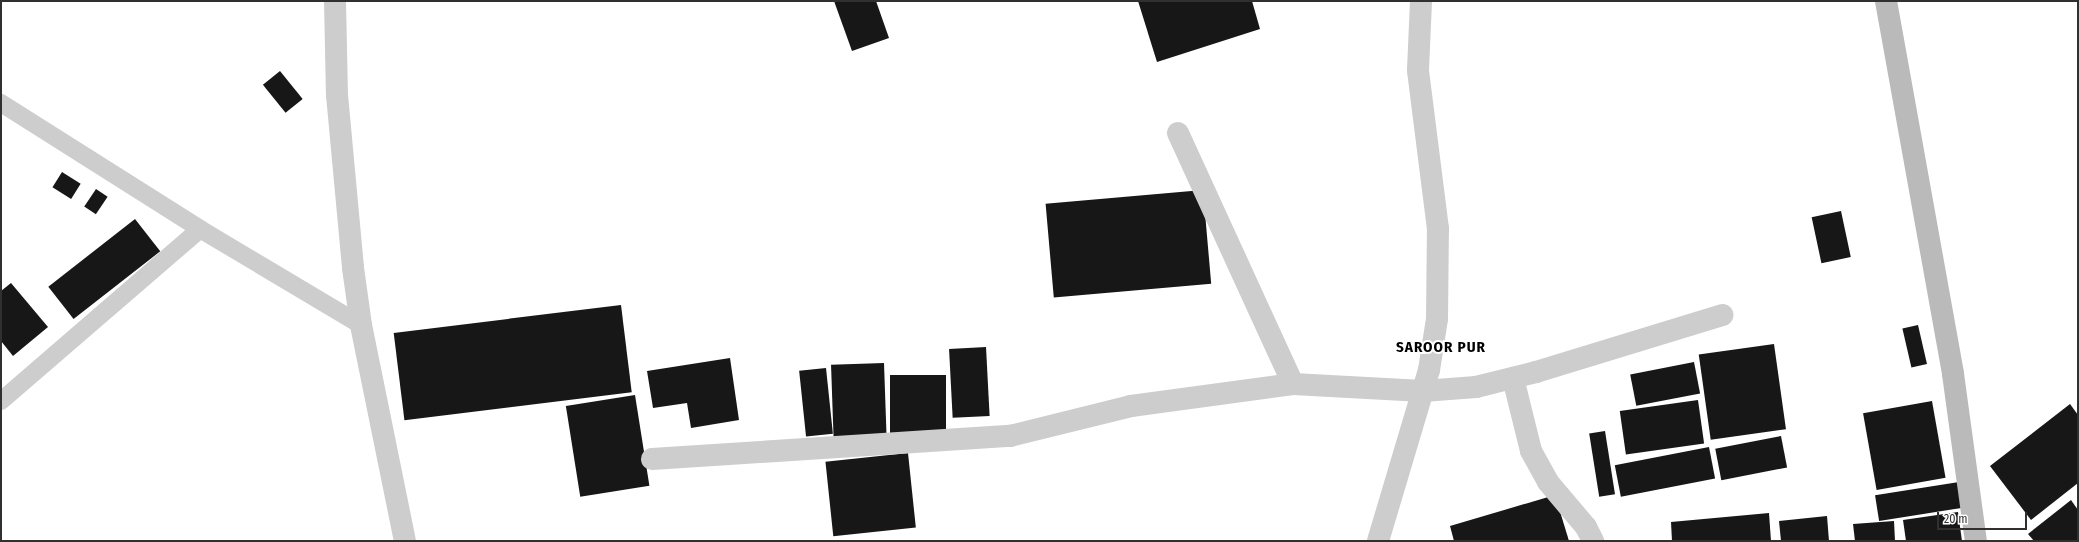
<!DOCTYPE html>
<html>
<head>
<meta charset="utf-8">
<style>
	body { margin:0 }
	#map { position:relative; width:2079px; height:542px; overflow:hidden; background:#fff; font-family:"Fira Sans Condensed",sans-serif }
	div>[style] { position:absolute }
	.building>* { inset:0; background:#171717; transform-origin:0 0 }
	.lane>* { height:18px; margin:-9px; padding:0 9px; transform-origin:9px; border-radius:9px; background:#cdcdcd }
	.street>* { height:22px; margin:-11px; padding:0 11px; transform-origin:11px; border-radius:11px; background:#cdcdcd }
	.secondary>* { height:22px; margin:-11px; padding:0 11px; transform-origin:11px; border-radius:11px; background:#bababa }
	span { translate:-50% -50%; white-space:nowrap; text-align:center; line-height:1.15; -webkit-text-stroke:4px #fff; paint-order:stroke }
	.district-label { font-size:15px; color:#000; font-weight:700; letter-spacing:1px }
	.frame { position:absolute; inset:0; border:2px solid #303030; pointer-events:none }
	.scale { position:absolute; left:1937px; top:512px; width:90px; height:18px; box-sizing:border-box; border:2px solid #303030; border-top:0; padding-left:5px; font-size:12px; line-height:14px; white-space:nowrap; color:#303030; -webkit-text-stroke:3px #fff; paint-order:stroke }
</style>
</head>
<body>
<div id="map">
	<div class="building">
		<i style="clip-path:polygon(834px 1px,876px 1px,889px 38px,852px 51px)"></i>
		<i style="clip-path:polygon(1138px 1px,1252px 1px,1260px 29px,1157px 62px)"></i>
		<i style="left:280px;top:71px;width:36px;height:22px;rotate:51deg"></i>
		<i style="left:62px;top:172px;width:22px;height:18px;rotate:32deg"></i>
		<i style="left:96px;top:189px;width:14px;height:21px;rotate:34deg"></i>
		<i style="left:1203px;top:190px;width:94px;height:158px;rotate:85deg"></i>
		<i style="left:1841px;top:211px;width:47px;height:30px;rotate:78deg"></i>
		<i style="left:135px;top:219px;width:41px;height:110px;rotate:52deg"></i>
		<i style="clip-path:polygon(11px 283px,48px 327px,13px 356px,1px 341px,1px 291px)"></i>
		<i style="left:621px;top:305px;width:88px;height:229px;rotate:83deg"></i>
		<i style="left:1918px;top:325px;width:40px;height:16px;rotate:77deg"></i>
		<i style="left:1774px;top:344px;width:86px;height:76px;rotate:82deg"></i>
		<i style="left:986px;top:347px;width:69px;height:37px;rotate:87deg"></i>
		<i style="clip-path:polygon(730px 358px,739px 420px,691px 428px,687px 403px,653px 408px,647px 371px)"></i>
		<i style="left:1694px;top:362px;width:32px;height:65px;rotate:79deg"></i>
		<i style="left:884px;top:363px;width:75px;height:53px;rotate:88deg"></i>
		<i style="left:826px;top:368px;width:66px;height:27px;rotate:84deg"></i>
		<i style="left:890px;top:375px;width:56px;height:62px"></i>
		<i style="left:635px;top:395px;width:92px;height:70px;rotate:81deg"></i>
		<i style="left:1698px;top:400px;width:44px;height:79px;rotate:82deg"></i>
		<i style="left:1932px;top:401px;width:78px;height:70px;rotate:80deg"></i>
		<i style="clip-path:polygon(2070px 404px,2078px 415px,2078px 483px,2031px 520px,1990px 466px)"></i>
		<i style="left:1605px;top:431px;width:64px;height:16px;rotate:81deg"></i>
		<i style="left:1781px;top:436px;width:32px;height:67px;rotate:79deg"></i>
		<i style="left:1709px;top:447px;width:32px;height:96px;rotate:79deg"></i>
		<i style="left:908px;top:453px;width:75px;height:83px;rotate:84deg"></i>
		<i style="left:1959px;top:482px;width:26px;height:85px;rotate:81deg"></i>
		<i style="clip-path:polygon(1555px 495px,1569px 541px,1454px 541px,1450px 526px)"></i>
		<i style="clip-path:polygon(2071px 500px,2078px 510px,2078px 541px,2034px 541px,2028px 534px)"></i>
		<i style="clip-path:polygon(1958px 512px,1962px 541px,1906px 541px,1903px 520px)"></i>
		<i style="clip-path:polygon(1769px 513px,1771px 541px,1672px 541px,1671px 522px)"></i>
		<i style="clip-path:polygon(1827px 516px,1829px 541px,1781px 541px,1779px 521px)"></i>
		<i style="clip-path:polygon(1894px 521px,1895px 541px,1855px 541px,1853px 524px)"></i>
	</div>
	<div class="lane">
		<i style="left:1px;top:103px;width:236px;rotate:32.3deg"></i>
		<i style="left:200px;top:229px;width:187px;rotate:30.8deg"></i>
		<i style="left:1px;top:401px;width:263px;rotate:-40.8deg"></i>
	</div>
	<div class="street">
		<i style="left:335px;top:1px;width:94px;rotate:88.8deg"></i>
		<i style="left:337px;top:95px;width:174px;rotate:84.7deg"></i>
		<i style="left:353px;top:268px;width:58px;rotate:82deg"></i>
		<i style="left:361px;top:325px;width:220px;rotate:78.5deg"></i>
		<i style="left:1178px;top:133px;width:276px;rotate:65.4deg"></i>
		<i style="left:1513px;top:378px;width:75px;rotate:76.1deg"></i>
		<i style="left:1531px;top:451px;width:35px;rotate:61deg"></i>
		<i style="left:1548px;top:482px;width:59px;rotate:49.8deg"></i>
		<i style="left:1586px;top:527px;width:16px;rotate:63deg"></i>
		<i style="left:652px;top:459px;width:359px;rotate:-3.7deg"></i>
		<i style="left:1010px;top:436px;width:125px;rotate:-13.9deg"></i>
		<i style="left:1131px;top:406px;width:163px;rotate:-7.7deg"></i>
		<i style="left:1293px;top:384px;width:130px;rotate:3.1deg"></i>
		<i style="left:1423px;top:391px;width:53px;rotate:-4.3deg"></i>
		<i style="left:1476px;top:387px;width:62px;rotate:-14deg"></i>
		<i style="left:1536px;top:372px;width:195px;rotate:-17deg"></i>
		<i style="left:1378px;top:541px;width:178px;rotate:-73.4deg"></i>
		<i style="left:1429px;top:370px;width:52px;rotate:-81.1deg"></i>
		<i style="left:1437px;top:319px;width:90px;rotate:-89.4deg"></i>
		<i style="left:1438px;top:229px;width:160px;rotate:-97.2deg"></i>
		<i style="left:1418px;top:70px;width:69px;rotate:-87.5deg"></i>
	</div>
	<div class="secondary">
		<i style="left:1886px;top:1px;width:379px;rotate:79.8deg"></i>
		<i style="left:1953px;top:374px;width:169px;rotate:82.2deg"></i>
	</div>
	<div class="district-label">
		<span style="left:1441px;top:348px">SAROOR PUR</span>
	</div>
	<div class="frame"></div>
	<div class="scale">20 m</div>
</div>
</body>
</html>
